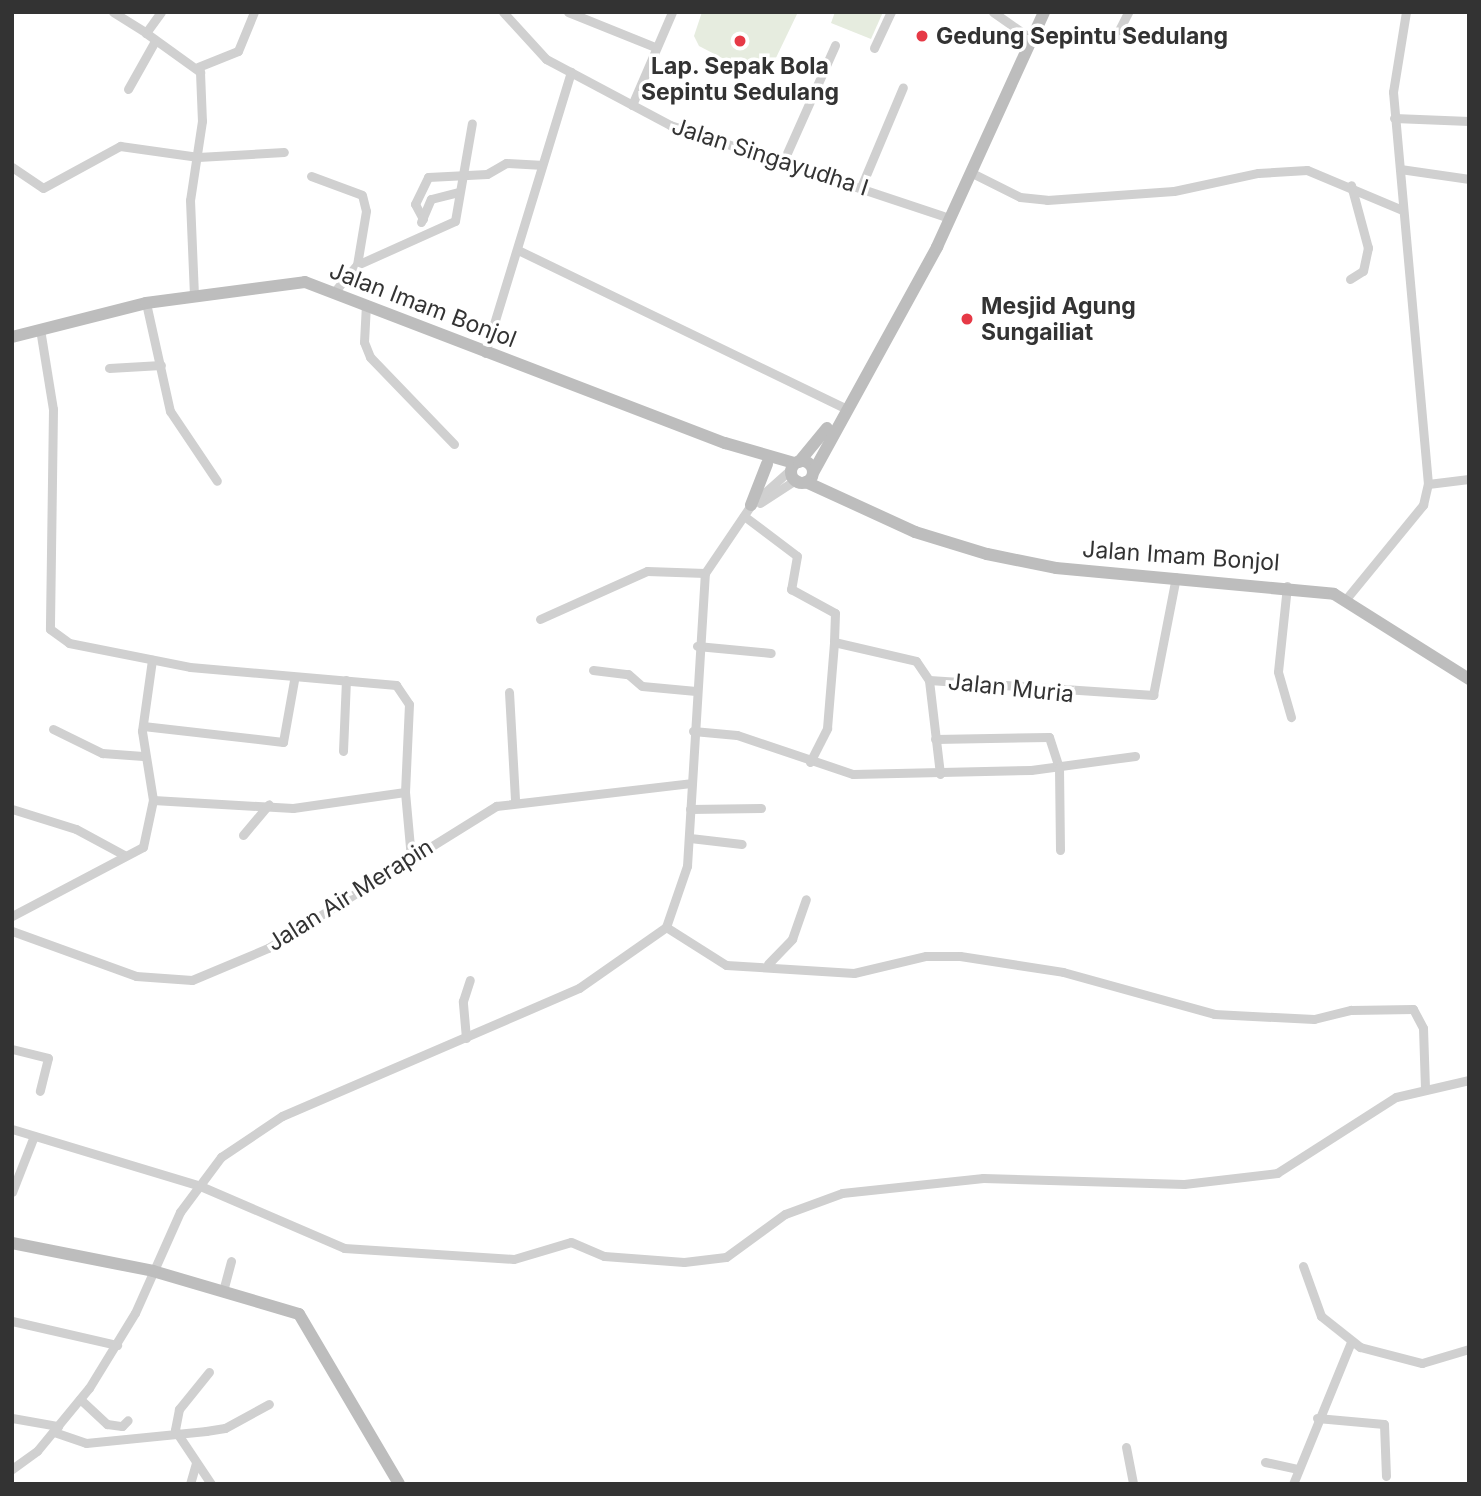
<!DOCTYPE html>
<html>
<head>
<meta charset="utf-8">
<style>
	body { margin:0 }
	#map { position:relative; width:1481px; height:1496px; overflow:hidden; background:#fff; font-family:Inter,sans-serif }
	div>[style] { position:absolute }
	.green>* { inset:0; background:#e6ecdf }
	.street>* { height:9px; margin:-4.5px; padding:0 4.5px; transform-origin:4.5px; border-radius:4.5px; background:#d0d0d0 }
	.secondary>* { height:12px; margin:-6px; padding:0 6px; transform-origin:6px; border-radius:6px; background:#bdbdbd }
	.secondary>.ring { margin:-6px; padding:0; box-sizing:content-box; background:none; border:12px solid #bdbdbd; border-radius:50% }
	.dots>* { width:19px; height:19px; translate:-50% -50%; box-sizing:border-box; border:4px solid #fff; border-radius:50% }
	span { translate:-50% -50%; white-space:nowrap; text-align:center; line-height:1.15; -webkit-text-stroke:7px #fff; paint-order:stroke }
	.poi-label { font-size:23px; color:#333; font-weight:700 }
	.left { translate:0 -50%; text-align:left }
	.street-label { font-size:23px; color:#333 }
	.frame { position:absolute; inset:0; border:14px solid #333; pointer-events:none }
</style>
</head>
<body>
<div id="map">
	<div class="green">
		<i style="clip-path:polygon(702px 12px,798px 12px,773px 64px,751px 73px,699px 46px,694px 36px)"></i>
		<i style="clip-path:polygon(835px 12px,883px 12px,871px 39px,831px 23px)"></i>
	</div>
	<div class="street">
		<i style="left:113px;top:12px;width:39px;rotate:32deg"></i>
		<i style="left:161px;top:12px;width:26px;rotate:126deg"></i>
		<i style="left:146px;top:33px;width:67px;rotate:35.8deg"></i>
		<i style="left:200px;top:72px;width:49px;rotate:87.7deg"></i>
		<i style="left:202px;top:121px;width:80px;rotate:98.6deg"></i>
		<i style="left:190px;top:200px;width:96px;rotate:87.6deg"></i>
		<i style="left:503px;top:12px;width:64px;rotate:47.5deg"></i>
		<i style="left:546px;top:59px;width:140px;rotate:28deg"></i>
		<i style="left:670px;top:125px;width:288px;rotate:18.4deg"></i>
		<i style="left:568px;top:12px;width:94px;rotate:21.9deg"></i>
		<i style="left:993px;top:12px;width:39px;rotate:35deg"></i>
		<i style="left:1116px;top:36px;width:27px;rotate:-63deg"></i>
		<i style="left:874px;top:48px;width:40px;rotate:-65deg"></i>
		<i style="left:198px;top:67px;width:43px;rotate:-21.8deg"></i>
		<i style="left:238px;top:51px;width:42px;rotate:-67.7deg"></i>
		<i style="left:128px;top:89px;width:55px;rotate:-60.6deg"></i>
		<i style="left:632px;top:105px;width:101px;rotate:-66.7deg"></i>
		<i style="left:1394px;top:118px;width:75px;rotate:2.3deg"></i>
		<i style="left:783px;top:162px;width:128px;rotate:-66deg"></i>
		<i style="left:12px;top:167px;width:37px;rotate:34deg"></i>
		<i style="left:43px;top:188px;width:88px;rotate:-28.6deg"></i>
		<i style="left:120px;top:146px;width:79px;rotate:8deg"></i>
		<i style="left:198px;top:157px;width:86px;rotate:-3.3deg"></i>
		<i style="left:1400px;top:169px;width:70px;rotate:8.2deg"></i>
		<i style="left:970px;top:172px;width:56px;rotate:26.6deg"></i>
		<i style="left:1020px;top:197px;width:27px;rotate:6deg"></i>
		<i style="left:1047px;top:200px;width:127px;rotate:-4.1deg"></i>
		<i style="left:1174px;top:191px;width:86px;rotate:-12.1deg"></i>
		<i style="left:1258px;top:173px;width:49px;rotate:-3.5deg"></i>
		<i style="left:1307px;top:170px;width:103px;rotate:22.8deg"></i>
		<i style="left:311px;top:176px;width:54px;rotate:20.4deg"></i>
		<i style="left:362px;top:195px;width:16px;rotate:76deg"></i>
		<i style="left:366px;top:211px;width:55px;rotate:99.5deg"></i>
		<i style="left:861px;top:187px;width:108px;rotate:-67.2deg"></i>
		<i style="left:423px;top:219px;width:17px;rotate:-118deg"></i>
		<i style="left:415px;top:204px;width:30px;rotate:-64deg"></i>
		<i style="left:428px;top:177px;width:59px;rotate:-2.9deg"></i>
		<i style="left:487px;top:174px;width:22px;rotate:-30deg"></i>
		<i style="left:506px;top:163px;width:33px;rotate:3deg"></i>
		<i style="left:421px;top:222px;width:25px;rotate:-67deg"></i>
		<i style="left:431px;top:199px;width:29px;rotate:-14deg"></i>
		<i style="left:520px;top:251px;width:361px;rotate:25.8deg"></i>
		<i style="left:1350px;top:279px;width:15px;rotate:-32deg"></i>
		<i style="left:1363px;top:271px;width:24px;rotate:-78deg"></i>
		<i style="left:1368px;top:248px;width:65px;rotate:-105.1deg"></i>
		<i style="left:335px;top:291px;width:34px;rotate:-50deg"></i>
		<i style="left:357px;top:265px;width:107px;rotate:-24.2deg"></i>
		<i style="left:455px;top:221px;width:99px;rotate:-80.2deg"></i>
		<i style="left:146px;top:303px;width:111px;rotate:77.5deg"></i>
		<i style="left:170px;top:411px;width:84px;rotate:56.1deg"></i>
		<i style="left:366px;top:304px;width:38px;rotate:93deg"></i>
		<i style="left:364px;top:342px;width:16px;rotate:68deg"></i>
		<i style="left:370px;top:357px;width:121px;rotate:46deg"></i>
		<i style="left:40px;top:329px;width:81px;rotate:80.8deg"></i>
		<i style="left:53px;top:409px;width:220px;rotate:90.8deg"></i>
		<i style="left:50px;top:629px;width:24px;rotate:36deg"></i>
		<i style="left:69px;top:643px;width:123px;rotate:11.2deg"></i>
		<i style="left:190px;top:667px;width:207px;rotate:5deg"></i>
		<i style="left:396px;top:685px;width:23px;rotate:56deg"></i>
		<i style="left:409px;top:704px;width:88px;rotate:92.6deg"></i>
		<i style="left:405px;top:792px;width:66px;rotate:84.8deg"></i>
		<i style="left:485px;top:353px;width:294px;rotate:-73deg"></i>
		<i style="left:109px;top:368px;width:52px;rotate:-3.3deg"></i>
		<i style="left:1428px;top:484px;width:41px;rotate:-7deg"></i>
		<i style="left:760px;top:503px;width:44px;rotate:-33deg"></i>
		<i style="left:744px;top:516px;width:66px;rotate:37deg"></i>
		<i style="left:797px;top:556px;width:34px;rotate:100deg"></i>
		<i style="left:791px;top:589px;width:50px;rotate:28.6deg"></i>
		<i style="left:835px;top:613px;width:29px;rotate:92deg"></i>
		<i style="left:834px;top:642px;width:84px;rotate:13deg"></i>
		<i style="left:916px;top:661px;width:23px;rotate:56deg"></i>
		<i style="left:1287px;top:586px;width:86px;rotate:96deg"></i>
		<i style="left:1278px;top:672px;width:47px;rotate:73.9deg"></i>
		<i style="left:1346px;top:599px;width:122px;rotate:-50.7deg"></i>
		<i style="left:1423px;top:505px;width:22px;rotate:-77deg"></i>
		<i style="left:1428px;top:484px;width:394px;rotate:-95.1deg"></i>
		<i style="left:1393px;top:92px;width:81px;rotate:-80.8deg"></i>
		<i style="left:540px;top:619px;width:117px;rotate:-24.2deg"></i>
		<i style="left:647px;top:571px;width:58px;rotate:2deg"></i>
		<i style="left:697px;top:646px;width:74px;rotate:5.4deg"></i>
		<i style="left:593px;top:670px;width:35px;rotate:7deg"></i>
		<i style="left:628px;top:674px;width:18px;rotate:41deg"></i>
		<i style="left:642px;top:686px;width:54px;rotate:5.3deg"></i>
		<i style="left:509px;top:692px;width:109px;rotate:86.8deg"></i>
		<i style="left:143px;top:726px;width:141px;rotate:6.5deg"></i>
		<i style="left:283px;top:742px;width:63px;rotate:-79.9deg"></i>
		<i style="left:53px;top:729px;width:55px;rotate:26.1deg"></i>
		<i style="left:102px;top:753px;width:41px;rotate:4.2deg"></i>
		<i style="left:693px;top:731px;width:44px;rotate:5.2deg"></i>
		<i style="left:737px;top:735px;width:122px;rotate:18.6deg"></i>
		<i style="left:853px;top:774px;width:178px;rotate:-1.3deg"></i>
		<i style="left:1031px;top:770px;width:105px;rotate:-7.7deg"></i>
		<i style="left:935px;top:739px;width:114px;rotate:-1deg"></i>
		<i style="left:1049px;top:737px;width:33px;rotate:72deg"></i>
		<i style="left:1059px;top:768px;width:82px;rotate:89.3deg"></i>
		<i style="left:343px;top:751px;width:71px;rotate:-87.6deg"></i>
		<i style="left:810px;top:762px;width:38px;rotate:-63deg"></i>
		<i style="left:827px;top:728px;width:86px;rotate:-85.3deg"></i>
		<i style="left:940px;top:774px;width:95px;rotate:-96.7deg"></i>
		<i style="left:929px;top:680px;width:225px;rotate:3.8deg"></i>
		<i style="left:1153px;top:695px;width:120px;rotate:-79deg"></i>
		<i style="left:153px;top:800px;width:140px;rotate:3.3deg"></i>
		<i style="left:293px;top:808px;width:113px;rotate:-8.1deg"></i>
		<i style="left:12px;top:809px;width:67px;rotate:17.4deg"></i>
		<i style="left:76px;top:829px;width:55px;rotate:28.4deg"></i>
		<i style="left:690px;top:809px;width:71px;rotate:-0.8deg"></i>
		<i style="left:243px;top:835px;width:40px;rotate:-50deg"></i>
		<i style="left:690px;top:838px;width:52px;rotate:6.6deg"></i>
		<i style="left:12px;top:916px;width:148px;rotate:-27.8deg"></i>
		<i style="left:143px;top:847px;width:48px;rotate:-78deg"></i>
		<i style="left:153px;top:800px;width:70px;rotate:-99.1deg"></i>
		<i style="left:142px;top:731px;width:72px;rotate:-82deg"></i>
		<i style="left:666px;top:927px;width:71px;rotate:32.3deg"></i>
		<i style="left:726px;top:965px;width:128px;rotate:3.6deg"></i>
		<i style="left:854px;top:973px;width:74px;rotate:-13.3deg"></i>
		<i style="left:926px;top:956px;width:34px"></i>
		<i style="left:960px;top:956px;width:104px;rotate:8.8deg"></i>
		<i style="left:1063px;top:972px;width:157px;rotate:15.5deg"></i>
		<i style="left:1214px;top:1014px;width:100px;rotate:2.9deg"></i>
		<i style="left:1314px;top:1019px;width:38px;rotate:-14deg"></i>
		<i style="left:1351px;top:1010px;width:62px;rotate:-0.9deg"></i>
		<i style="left:1413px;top:1009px;width:21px;rotate:62deg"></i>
		<i style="left:1423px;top:1028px;width:60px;rotate:88.1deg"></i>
		<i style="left:12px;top:931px;width:132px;rotate:19.9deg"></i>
		<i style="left:136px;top:976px;width:56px;rotate:4.1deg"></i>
		<i style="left:192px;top:980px;width:82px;rotate:-22.8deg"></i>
		<i style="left:268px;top:948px;width:269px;rotate:-31.9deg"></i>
		<i style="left:496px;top:806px;width:196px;rotate:-6.7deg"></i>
		<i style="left:768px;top:964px;width:35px;rotate:-46deg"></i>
		<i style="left:792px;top:939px;width:42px;rotate:-70.7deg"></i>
		<i style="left:466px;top:1038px;width:37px;rotate:-95deg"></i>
		<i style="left:463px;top:1001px;width:22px;rotate:-72deg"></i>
		<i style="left:12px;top:1049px;width:37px;rotate:14deg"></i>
		<i style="left:48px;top:1058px;width:34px;rotate:104deg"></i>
		<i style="left:12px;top:1129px;width:194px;rotate:16.8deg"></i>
		<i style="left:198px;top:1185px;width:159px;rotate:23.3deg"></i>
		<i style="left:344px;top:1248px;width:170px;rotate:3.7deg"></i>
		<i style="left:514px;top:1259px;width:59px;rotate:-16.6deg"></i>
		<i style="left:571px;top:1242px;width:36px;rotate:23deg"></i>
		<i style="left:604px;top:1256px;width:80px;rotate:4.3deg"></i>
		<i style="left:684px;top:1262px;width:42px;rotate:-6.8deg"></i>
		<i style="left:726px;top:1257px;width:73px;rotate:-36.1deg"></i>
		<i style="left:785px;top:1214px;width:61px;rotate:-20.2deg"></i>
		<i style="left:842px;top:1193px;width:142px;rotate:-6.1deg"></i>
		<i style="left:983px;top:1178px;width:201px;rotate:1.7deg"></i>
		<i style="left:1184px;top:1184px;width:94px;rotate:-6.7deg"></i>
		<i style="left:1277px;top:1173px;width:141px;rotate:-32.6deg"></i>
		<i style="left:1396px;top:1097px;width:75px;rotate:-13.1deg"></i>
		<i style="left:12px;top:1192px;width:60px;rotate:-68.6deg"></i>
		<i style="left:1303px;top:1266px;width:53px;rotate:70.2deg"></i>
		<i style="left:1321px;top:1316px;width:50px;rotate:38.5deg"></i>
		<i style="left:1360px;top:1347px;width:64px;rotate:14.5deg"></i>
		<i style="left:1422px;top:1363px;width:49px;rotate:-16.6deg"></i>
		<i style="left:223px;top:1291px;width:31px;rotate:-75deg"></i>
		<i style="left:12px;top:1321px;width:108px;rotate:12.9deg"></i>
		<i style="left:209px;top:1372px;width:48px;rotate:129deg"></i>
		<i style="left:179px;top:1409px;width:21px;rotate:101deg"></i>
		<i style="left:175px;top:1430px;width:65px;rotate:56.3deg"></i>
		<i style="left:80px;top:1399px;width:37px;rotate:43deg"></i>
		<i style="left:107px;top:1424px;width:15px;rotate:8deg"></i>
		<i style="left:122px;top:1426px;width:8px;rotate:-45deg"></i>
		<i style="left:12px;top:1418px;width:47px;rotate:9.9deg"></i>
		<i style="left:1317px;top:1418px;width:67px;rotate:5.1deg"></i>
		<i style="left:1384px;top:1424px;width:52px;rotate:87.8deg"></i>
		<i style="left:54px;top:1432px;width:34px;rotate:19deg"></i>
		<i style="left:86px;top:1443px;width:121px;rotate:-5.7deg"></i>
		<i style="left:206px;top:1431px;width:19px;rotate:-9deg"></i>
		<i style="left:225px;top:1428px;width:50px;rotate:-28.6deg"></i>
		<i style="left:1126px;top:1447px;width:38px;rotate:79deg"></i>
		<i style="left:1265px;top:1462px;width:34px;rotate:12deg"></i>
		<i style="left:12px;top:1469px;width:31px;rotate:-36deg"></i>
		<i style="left:37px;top:1451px;width:82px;rotate:-50.5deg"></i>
		<i style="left:89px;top:1388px;width:88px;rotate:-58.5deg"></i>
		<i style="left:135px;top:1313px;width:111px;rotate:-66deg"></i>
		<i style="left:180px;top:1212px;width:69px;rotate:-53.3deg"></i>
		<i style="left:221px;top:1157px;width:73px;rotate:-33.9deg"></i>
		<i style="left:282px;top:1116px;width:323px;rotate:-23.3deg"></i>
		<i style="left:579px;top:988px;width:106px;rotate:-35deg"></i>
		<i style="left:666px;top:927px;width:65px;rotate:-71deg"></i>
		<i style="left:687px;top:866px;width:294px;rotate:-86.5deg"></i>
		<i style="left:705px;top:573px;width:82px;rotate:-55.9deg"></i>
		<i style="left:751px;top:505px;width:52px;rotate:-41.9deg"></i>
		<i style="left:190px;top:1484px;width:22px;rotate:-74deg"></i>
		<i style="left:1293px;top:1484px;width:153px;rotate:-67.8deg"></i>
	</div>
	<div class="secondary">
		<i style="left:12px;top:337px;width:138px;rotate:-14.2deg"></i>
		<i style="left:146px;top:303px;width:160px;rotate:-7.5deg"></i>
		<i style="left:305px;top:282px;width:450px;rotate:21deg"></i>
		<i style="left:725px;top:443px;width:72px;rotate:16.2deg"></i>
		<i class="ring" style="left:791px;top:461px;width:10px;height:10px"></i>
		<i style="left:799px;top:462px;width:44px;rotate:-50.5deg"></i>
		<i style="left:814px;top:471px;width:256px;rotate:-61.2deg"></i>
		<i style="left:937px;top:247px;width:258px;rotate:-65.5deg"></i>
		<i style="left:806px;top:482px;width:120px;rotate:24.6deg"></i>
		<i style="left:915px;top:532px;width:75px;rotate:17deg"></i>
		<i style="left:987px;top:554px;width:70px;rotate:11.5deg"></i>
		<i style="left:1056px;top:568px;width:279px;rotate:5.3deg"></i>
		<i style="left:1334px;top:594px;width:160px;rotate:32.2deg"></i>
		<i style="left:751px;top:505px;width:44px;rotate:-68.7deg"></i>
		<i style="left:12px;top:1243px;width:144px;rotate:11.2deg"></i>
		<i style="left:153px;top:1271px;width:152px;rotate:16.4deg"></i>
		<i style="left:299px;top:1314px;width:197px;rotate:59.5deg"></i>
	</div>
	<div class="dots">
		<i style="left:922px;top:36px;background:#e63946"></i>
		<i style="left:740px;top:41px;background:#e63946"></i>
		<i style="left:967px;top:319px;background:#e63946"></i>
	</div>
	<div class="poi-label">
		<span class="left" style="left:936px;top:36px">Gedung Sepintu Sedulang</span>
		<span style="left:740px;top:79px">Lap. Sepak Bola<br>Sepintu Sedulang</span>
		<span class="left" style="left:981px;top:319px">Mesjid Agung<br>Sungailiat</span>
	</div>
	<div class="street-label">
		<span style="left:770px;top:157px;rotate:18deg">Jalan Singayudha I</span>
		<span style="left:423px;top:305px;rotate:21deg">Jalan Imam Bonjol</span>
		<span style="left:1181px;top:556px;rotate:4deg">Jalan Imam Bonjol</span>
		<span style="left:1011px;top:688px;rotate:6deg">Jalan Muria</span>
		<span style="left:350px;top:895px;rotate:-32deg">Jalan Air Merapin</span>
	</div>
	<div class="frame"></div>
</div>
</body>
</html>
